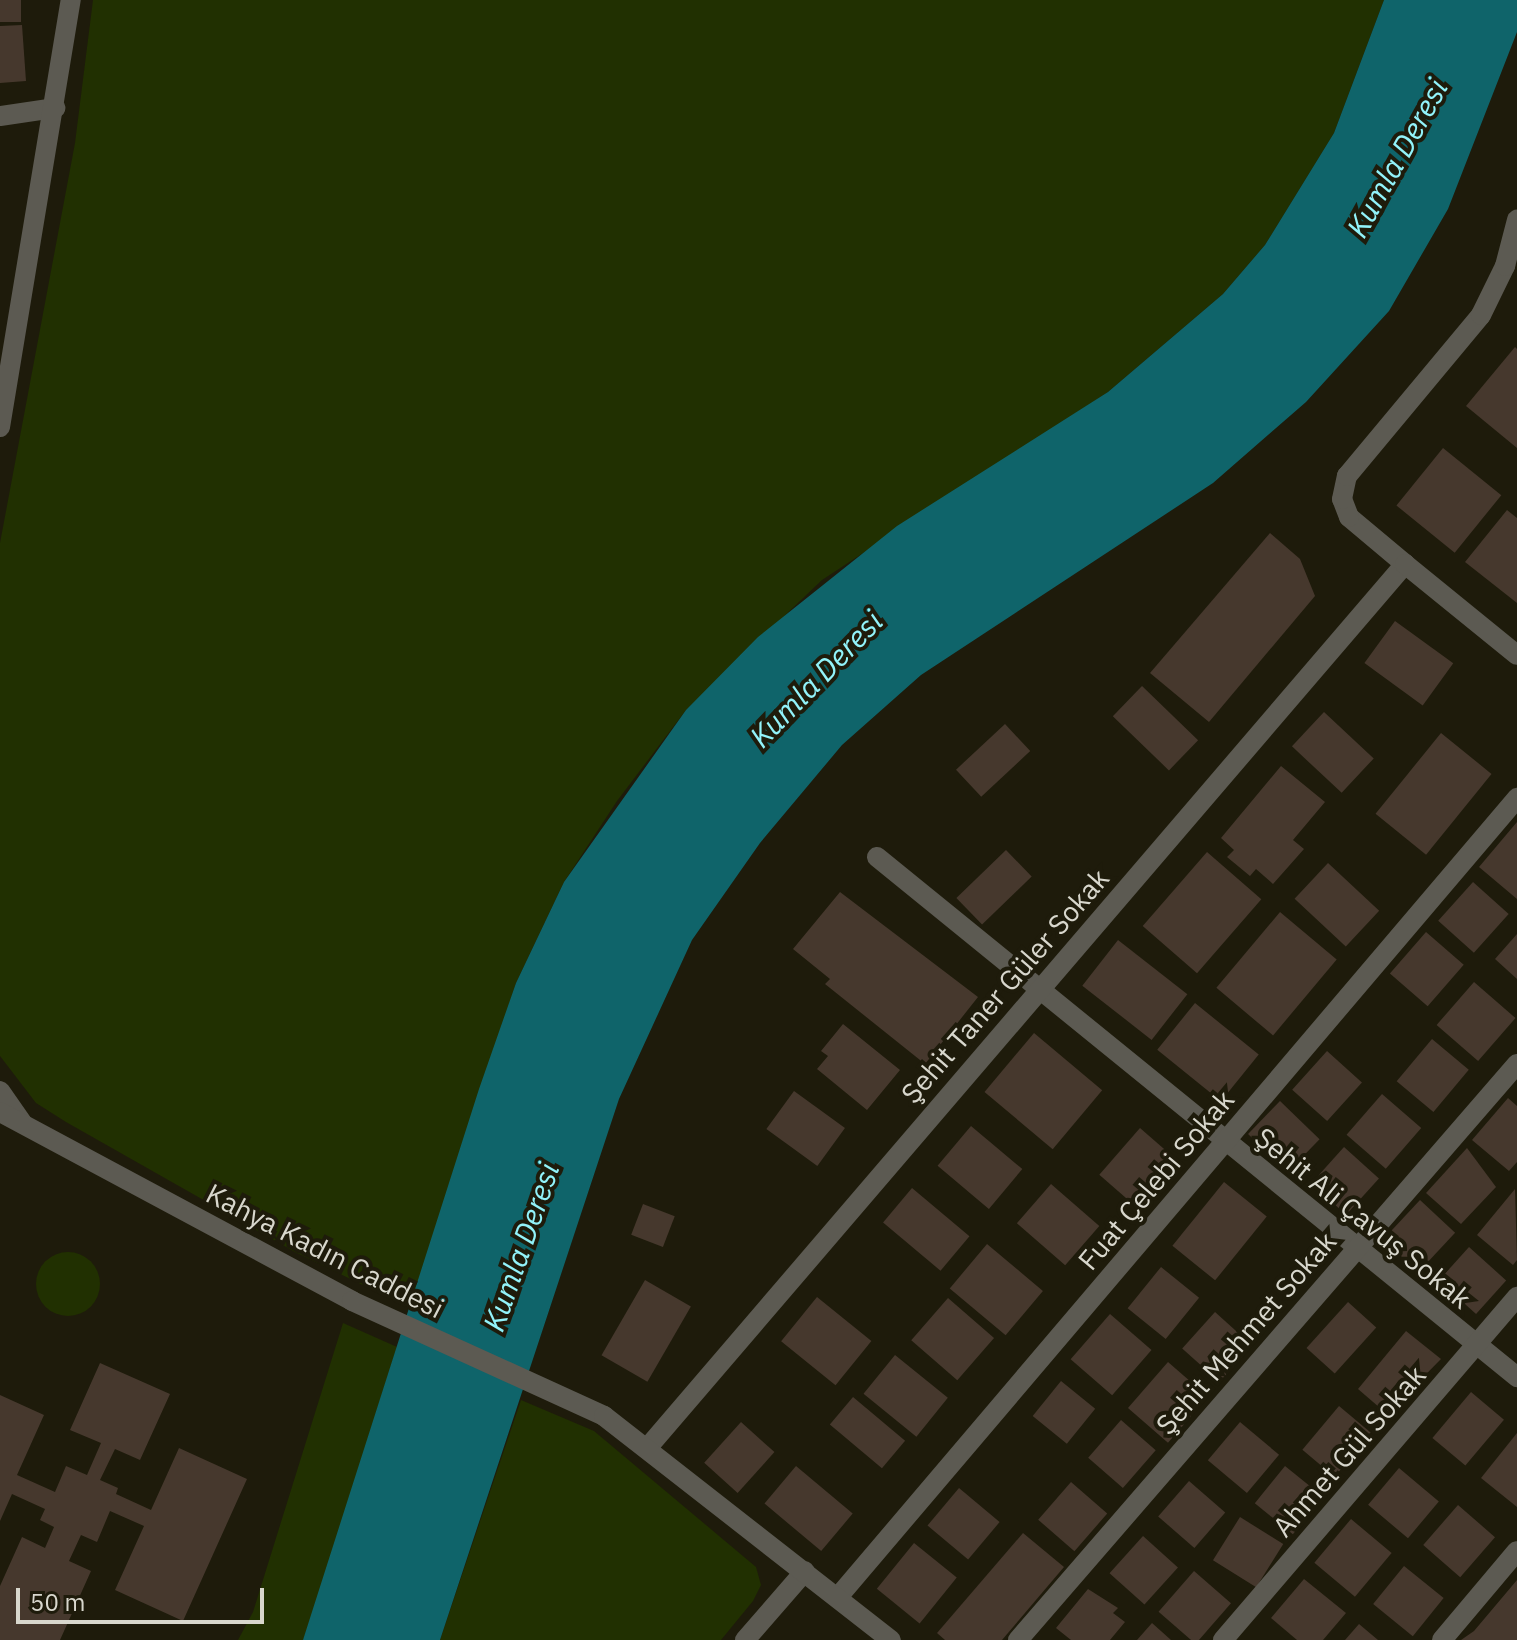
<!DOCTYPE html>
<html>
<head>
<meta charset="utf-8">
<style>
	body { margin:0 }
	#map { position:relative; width:1517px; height:1640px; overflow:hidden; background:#1e1b0b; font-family:"IBM Plex Sans",sans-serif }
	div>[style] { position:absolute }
	.green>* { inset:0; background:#213001 }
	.round { border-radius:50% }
	.water>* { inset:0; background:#0f646a }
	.building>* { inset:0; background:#46382d; transform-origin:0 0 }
	.minor>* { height:20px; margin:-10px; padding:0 10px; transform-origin:10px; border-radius:10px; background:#5c5a52 }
	.tertiary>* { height:20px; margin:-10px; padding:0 10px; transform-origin:10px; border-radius:10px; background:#5c5a52 }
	span { translate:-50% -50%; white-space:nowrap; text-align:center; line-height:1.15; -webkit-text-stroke:8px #1e1b0b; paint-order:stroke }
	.street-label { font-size:28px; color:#d8d7cd }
	.water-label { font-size:30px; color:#92f3fa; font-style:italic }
	.scale { position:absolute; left:16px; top:1588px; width:248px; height:36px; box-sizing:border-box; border:4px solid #d8d7cd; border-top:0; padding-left:10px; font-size:24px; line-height:28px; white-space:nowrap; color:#d8d7cd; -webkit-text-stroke:6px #1e1b0b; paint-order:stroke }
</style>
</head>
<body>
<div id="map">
	<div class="green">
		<i style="clip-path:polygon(93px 0,1384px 0,1334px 133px,1265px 245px,1223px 294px,1108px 392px,822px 580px,686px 710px,617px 801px,564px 882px,516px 983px,410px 1308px,295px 1252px,66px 1122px,36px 1103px,0 1056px,0 543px,75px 143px)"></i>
		<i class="round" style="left:36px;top:1252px;width:64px;height:64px"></i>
		<i style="clip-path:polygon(343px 1323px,397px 1347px,308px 1628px,303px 1640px,238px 1640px,253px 1612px)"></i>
		<i style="clip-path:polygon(521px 1400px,594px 1431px,756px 1567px,761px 1585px,753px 1601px,721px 1640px,440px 1640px)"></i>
	</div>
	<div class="water">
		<i style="clip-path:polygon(1384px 0,1517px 0,1517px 32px,1448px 209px,1389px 311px,1306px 402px,1213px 483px,921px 675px,842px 745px,760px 843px,692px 940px,619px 1099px,440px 1640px,303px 1640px,479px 1089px,516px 983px,564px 882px,686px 710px,758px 637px,897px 526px,1108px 392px,1223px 294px,1265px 245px,1334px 133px)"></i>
	</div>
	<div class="building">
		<i style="left:0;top:0;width:21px;height:22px"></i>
		<i style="clip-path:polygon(22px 25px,26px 81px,0 83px,0 26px)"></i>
		<i style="clip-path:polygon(1515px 347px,1517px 349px,1517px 448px,1466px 406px)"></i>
		<i style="left:1443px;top:448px;width:75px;height:74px;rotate:39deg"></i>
		<i style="clip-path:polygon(1507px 510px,1517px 518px,1517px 603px,1465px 562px)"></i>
		<i style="clip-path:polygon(1270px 533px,1300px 559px,1315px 596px,1209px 722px,1150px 673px)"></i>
		<i style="left:1395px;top:621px;width:72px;height:52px;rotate:36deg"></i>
		<i style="left:1142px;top:686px;width:78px;height:42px;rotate:44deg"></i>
		<i style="left:1324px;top:712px;width:68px;height:47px;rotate:43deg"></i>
		<i style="left:1005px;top:724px;width:37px;height:67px;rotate:47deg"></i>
		<i style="left:1441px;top:733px;width:65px;height:104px;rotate:39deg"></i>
		<i style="clip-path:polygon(1281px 766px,1325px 802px,1293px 840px,1304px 849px,1273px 884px,1256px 869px,1250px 876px,1227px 857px,1234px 850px,1221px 838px)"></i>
		<i style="clip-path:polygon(1517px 822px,1517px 899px,1479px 867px)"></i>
		<i style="left:1006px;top:850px;width:37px;height:69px;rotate:46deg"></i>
		<i style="left:1207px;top:852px;width:72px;height:98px;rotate:41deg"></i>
		<i style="left:1328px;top:863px;width:70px;height:49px;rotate:43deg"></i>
		<i style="left:1473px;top:882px;width:48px;height:52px;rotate:42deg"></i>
		<i style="clip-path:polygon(840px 892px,978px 997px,925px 1064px,825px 984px,830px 979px,793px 949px)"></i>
		<i style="left:1280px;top:912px;width:74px;height:99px;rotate:40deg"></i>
		<i style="left:1426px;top:932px;width:50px;height:55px;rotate:41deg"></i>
		<i style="clip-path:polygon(1517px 934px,1517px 979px,1495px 959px)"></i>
		<i style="left:1118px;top:940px;width:88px;height:58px;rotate:38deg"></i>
		<i style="left:1474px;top:982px;width:55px;height:57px;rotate:41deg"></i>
		<i style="left:1195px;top:1003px;width:82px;height:60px;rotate:39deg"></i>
		<i style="clip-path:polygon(843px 1024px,900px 1070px,867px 1110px,817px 1069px,828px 1056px,821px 1051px)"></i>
		<i style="left:1034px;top:1033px;width:89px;height:77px;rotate:40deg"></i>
		<i style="left:1432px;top:1039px;width:48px;height:55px;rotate:40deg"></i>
		<i style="left:1327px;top:1051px;width:47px;height:52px;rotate:42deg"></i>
		<i style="left:794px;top:1091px;width:63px;height:47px;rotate:36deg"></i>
		<i style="left:1382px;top:1094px;width:52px;height:54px;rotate:41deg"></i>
		<i style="clip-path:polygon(1508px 1098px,1517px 1106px,1517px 1162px,1509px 1171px,1472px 1140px)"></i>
		<i style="left:1280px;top:1101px;width:55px;height:46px;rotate:44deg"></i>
		<i style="left:971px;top:1126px;width:67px;height:52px;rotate:40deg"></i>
		<i style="left:1140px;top:1128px;width:46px;height:62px;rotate:41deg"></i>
		<i style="left:1344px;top:1147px;width:47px;height:49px;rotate:42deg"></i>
		<i style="clip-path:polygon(1467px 1148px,1496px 1187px,1461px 1224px,1426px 1193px)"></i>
		<i style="left:1224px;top:1182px;width:55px;height:82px;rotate:39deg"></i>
		<i style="left:1051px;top:1184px;width:64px;height:52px;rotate:41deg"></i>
		<i style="left:912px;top:1188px;width:75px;height:45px;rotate:40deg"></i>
		<i style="clip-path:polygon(1515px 1189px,1517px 1260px,1513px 1265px,1477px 1235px)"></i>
		<i style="left:1420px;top:1200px;width:48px;height:54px;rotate:43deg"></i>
		<i style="left:643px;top:1204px;width:34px;height:33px;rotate:21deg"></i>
		<i style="left:987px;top:1244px;width:73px;height:58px;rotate:40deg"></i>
		<i style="left:1469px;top:1247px;width:50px;height:45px;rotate:42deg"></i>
		<i style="left:1161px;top:1267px;width:49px;height:53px;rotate:39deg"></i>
		<i style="left:645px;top:1280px;width:53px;height:87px;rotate:30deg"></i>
		<i style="left:817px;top:1297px;width:70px;height:57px;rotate:39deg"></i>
		<i style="left:948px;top:1298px;width:61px;height:56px;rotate:41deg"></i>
		<i style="left:1348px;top:1302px;width:38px;height:62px;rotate:42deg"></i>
		<i style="left:1215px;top:1312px;width:50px;height:49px;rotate:42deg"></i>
		<i style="left:1110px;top:1314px;width:55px;height:60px;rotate:41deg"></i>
		<i style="clip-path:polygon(1406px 1331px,1441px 1359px,1387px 1414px,1358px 1389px)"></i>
		<i style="left:895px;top:1355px;width:68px;height:50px;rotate:39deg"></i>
		<i style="left:1168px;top:1362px;width:53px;height:61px;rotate:41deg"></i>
		<i style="clip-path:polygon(100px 1363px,170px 1394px,140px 1460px,115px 1449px,100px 1480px,118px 1488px,116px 1494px,151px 1510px,179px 1448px,247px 1479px,183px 1621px,115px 1590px,144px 1526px,110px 1511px,97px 1542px,81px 1535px,69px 1561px,91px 1571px,60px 1640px,0 1640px,0 1586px,22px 1537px,45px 1548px,54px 1527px,40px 1520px,45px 1509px,12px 1494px,0 1521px,0 1395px,44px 1415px,17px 1475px,55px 1492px,66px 1466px,87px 1475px,101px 1443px,70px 1430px)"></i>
		<i style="left:1061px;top:1381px;width:44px;height:45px;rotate:39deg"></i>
		<i style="left:1471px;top:1392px;width:43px;height:60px;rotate:40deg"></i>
		<i style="left:853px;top:1397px;width:68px;height:36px;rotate:40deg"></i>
		<i style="left:1339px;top:1406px;width:42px;height:57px;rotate:40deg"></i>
		<i style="left:1121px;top:1420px;width:46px;height:50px;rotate:41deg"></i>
		<i style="left:741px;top:1422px;width:45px;height:55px;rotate:42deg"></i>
		<i style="left:1240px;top:1422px;width:51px;height:50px;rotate:40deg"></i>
		<i style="clip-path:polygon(1517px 1433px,1517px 1507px,1481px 1478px)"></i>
		<i style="left:796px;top:1466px;width:74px;height:49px;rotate:40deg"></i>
		<i style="left:1285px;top:1466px;width:49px;height:48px;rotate:39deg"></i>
		<i style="left:1399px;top:1468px;width:52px;height:48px;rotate:40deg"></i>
		<i style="left:1189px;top:1481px;width:48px;height:47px;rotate:41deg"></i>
		<i style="left:1071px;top:1482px;width:48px;height:50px;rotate:41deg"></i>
		<i style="left:959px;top:1488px;width:53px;height:49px;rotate:40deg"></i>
		<i style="left:1458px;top:1505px;width:49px;height:53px;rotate:41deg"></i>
		<i style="left:1240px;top:1517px;width:51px;height:51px;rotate:32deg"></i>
		<i style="left:1351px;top:1519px;width:53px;height:57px;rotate:40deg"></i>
		<i style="clip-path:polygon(1023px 1533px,1064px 1567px,1002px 1640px,945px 1640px,937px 1633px)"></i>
		<i style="left:1143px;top:1536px;width:47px;height:50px;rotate:42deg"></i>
		<i style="left:914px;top:1543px;width:55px;height:59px;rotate:39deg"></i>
		<i style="left:1404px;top:1566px;width:51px;height:49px;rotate:39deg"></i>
		<i style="left:1194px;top:1571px;width:49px;height:54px;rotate:41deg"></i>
		<i style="clip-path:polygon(1304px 1579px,1346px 1613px,1323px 1640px,1297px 1640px,1271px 1618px)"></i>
		<i style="clip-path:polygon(1517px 1580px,1517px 1640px,1461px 1640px,1474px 1631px)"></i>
		<i style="clip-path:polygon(1088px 1589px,1118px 1608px,1113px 1613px,1125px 1622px,1110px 1640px,1071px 1640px,1056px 1628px)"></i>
		<i style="clip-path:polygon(1152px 1623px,1171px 1640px,1137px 1640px)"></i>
		<i style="clip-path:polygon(1359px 1624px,1378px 1640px,1345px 1640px)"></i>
	</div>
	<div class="minor">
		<i style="left:0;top:116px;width:56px;rotate:-8.3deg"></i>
		<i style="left:877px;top:857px;width:825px;rotate:39.09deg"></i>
		<i style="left:649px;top:1446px;width:1162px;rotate:-49.4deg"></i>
		<i style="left:1405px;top:564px;width:73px;rotate:-140deg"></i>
		<i style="left:1349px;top:517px;width:19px;rotate:-111deg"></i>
		<i style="left:1342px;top:499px;width:24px;rotate:-78deg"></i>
		<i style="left:1347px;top:476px;width:209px;rotate:-50.2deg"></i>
		<i style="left:1481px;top:315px;width:55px;rotate:-63.9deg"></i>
		<i style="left:1505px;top:266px;width:48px;rotate:-75.4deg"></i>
		<i style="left:838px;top:1597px;width:1049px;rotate:-49.64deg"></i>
		<i style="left:745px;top:1640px;width:91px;rotate:-49deg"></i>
		<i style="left:1018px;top:1640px;width:762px;rotate:-49.1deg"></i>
		<i style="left:1223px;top:1640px;width:452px;rotate:-49.4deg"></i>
		<i style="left:1442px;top:1640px;width:116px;rotate:-49.9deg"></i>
	</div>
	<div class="tertiary">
		<i style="left:0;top:427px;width:433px;rotate:-80.6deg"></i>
		<i style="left:1405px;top:564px;width:144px;rotate:39.1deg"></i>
		<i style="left:0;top:1091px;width:38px;rotate:55deg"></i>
		<i style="left:0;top:1112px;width:400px;rotate:28.2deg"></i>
		<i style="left:352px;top:1301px;width:277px;rotate:24.5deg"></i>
		<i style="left:604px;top:1416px;width:364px;rotate:38deg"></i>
	</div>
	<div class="street-label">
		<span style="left:1005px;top:986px;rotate:-49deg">Şehit Taner Güler Sokak</span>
		<span style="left:1156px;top:1180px;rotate:-50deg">Fuat Çelebi Sokak</span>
		<span style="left:1363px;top:1218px;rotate:39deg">Şehit Ali Çavuş Sokak</span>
		<span style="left:325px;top:1251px;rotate:27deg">Kahya Kadın Caddesi</span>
		<span style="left:1246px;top:1333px;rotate:-49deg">Şehit Mehmet Sokak</span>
		<span style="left:1349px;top:1451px;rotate:-49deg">Ahmet Gül Sokak</span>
	</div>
	<div class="water-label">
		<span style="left:1397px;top:158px;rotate:-61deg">Kumla Deresi</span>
		<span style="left:816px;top:679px;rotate:-46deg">Kumla Deresi</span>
		<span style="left:521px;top:1247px;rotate:-71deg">Kumla Deresi</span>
	</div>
	<div class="scale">50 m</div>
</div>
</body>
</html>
